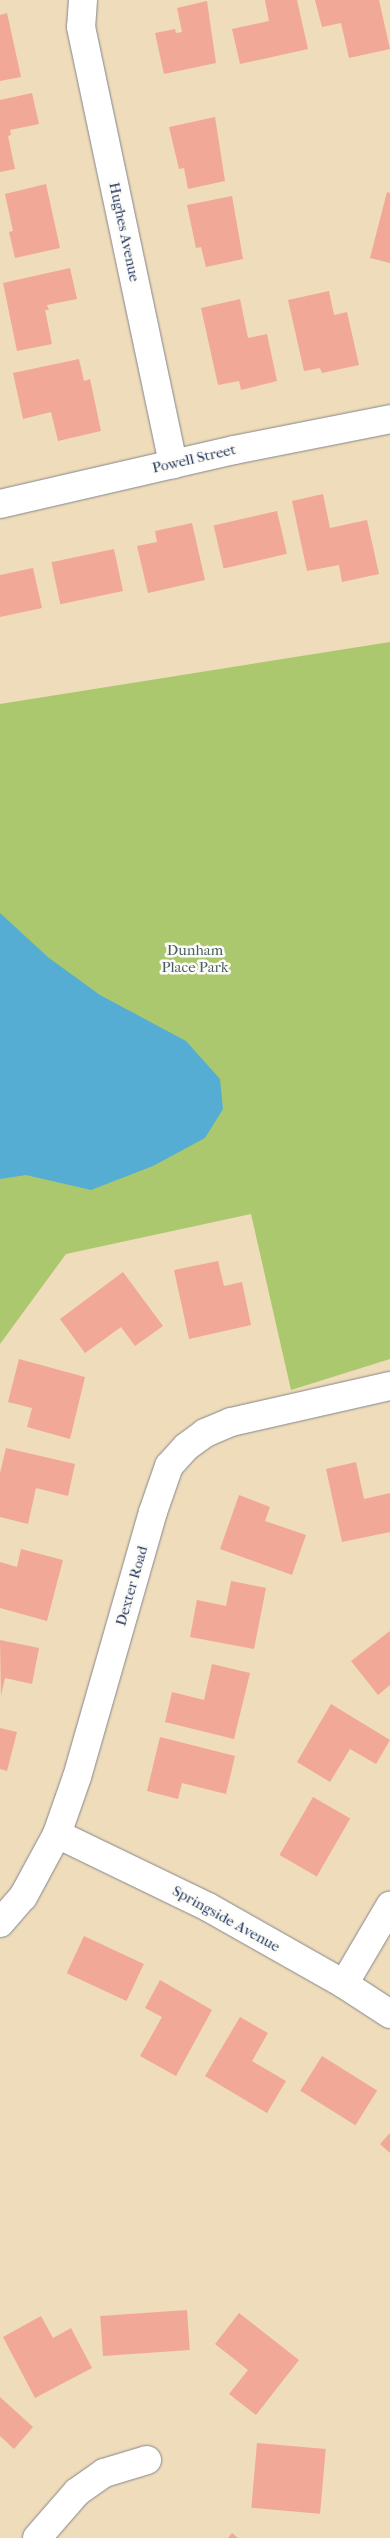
<!DOCTYPE html>
<html>
<head>
<meta charset="utf-8">
<style>
	body { margin:0 }
	#map { position:relative; width:390px; height:2538px; overflow:hidden; background:#efdcba; font-family:"IM FELL French Canon",serif }
	div>[style] { position:absolute }
	.green>* { inset:0; background:#abc86f }
	.water>* { inset:0; background:#56add3 }
	.building>* { inset:0; background:#f2a896; transform-origin:0 0 }
	.roads { filter:drop-shadow(0 0 1px #85868c) drop-shadow(0 0 1px #85868c) }
	.minor>* { height:28px; margin:-14px; padding:0 14px; transform-origin:14px; border-radius:14px; background:#fff }
	span { translate:-50% -50%; white-space:nowrap; text-align:center; line-height:1.15; -webkit-text-stroke:5px #fdfcf7; paint-order:stroke }
	.street-label { font-size:15px; color:#1b2f5e }
	.park-label { font-size:15px; color:#465d63 }
</style>
</head>
<body>
<div id="map">
	<div class="green">
		<i style="clip-path:polygon(390px 642px,390px 1359px,291px 1390px,251px 1214px,66px 1254px,0 1344px,0 704px)"></i>
	</div>
	<div class="water">
		<i style="clip-path:polygon(0 913px,49px 958px,100px 995px,186px 1041px,220px 1079px,223px 1109px,205px 1138px,153px 1166px,91px 1190px,26px 1175px,0 1179px)"></i>
	</div>
	<div class="building">
		<i style="clip-path:polygon(265px 0,297px 0,308px 49px,240px 64px,232px 29px,269px 21px)"></i>
		<i style="clip-path:polygon(315px 0,379px 0,390px 49px,349px 58px,341px 23px,322px 27px)"></i>
		<i style="clip-path:polygon(207px 1px,216px 63px,164px 74px,155px 33px,175px 29px,176px 33px,182px 32px,177px 8px)"></i>
		<i style="clip-path:polygon(7px 13px,21px 77px,0 81px,0 15px)"></i>
		<i style="clip-path:polygon(32px 93px,39px 124px,10px 130px,11px 135px,8px 136px,15px 169px,0 172px,0 100px)"></i>
		<i style="clip-path:polygon(215px 117px,225px 181px,188px 189px,184px 168px,179px 169px,169px 127px)"></i>
		<i style="clip-path:polygon(46px 184px,60px 248px,15px 258px,9px 232px,13px 231px,5px 194px)"></i>
		<i style="clip-path:polygon(387px 192px,390px 193px,390px 263px,370px 258px)"></i>
		<i style="clip-path:polygon(232px 196px,243px 259px,206px 267px,201px 247px,196px 248px,187px 205px)"></i>
		<i style="clip-path:polygon(70px 268px,77px 299px,47px 305px,49px 310px,45px 310px,52px 344px,17px 351px,3px 283px)"></i>
		<i style="clip-path:polygon(329px 291px,334px 315px,347px 312px,359px 365px,322px 373px,320px 368px,304px 371px,288px 300px)"></i>
		<i style="clip-path:polygon(240px 299px,248px 338px,267px 334px,277px 381px,241px 390px,239px 381px,218px 385px,201px 308px)"></i>
		<i style="clip-path:polygon(79px 359px,84px 381px,90px 379px,101px 431px,58px 441px,51px 412px,23px 419px,13px 373px)"></i>
		<i style="clip-path:polygon(323px 494px,330px 528px,367px 520px,379px 574px,342px 582px,339px 565px,307px 571px,292px 501px)"></i>
		<i style="left:277px;top:511px;width:44px;height:65px;rotate:77deg"></i>
		<i style="clip-path:polygon(192px 523px,205px 580px,148px 593px,137px 546px,157px 542px,155px 531px)"></i>
		<i style="left:114px;top:549px;width:43px;height:64px;rotate:78deg"></i>
		<i style="clip-path:polygon(33px 568px,42px 608px,0 617px,0 575px)"></i>
		<i style="clip-path:polygon(218px 1261px,224px 1286px,242px 1282px,251px 1325px,189px 1339px,174px 1270px)"></i>
		<i style="clip-path:polygon(123px 1272px,163px 1326px,135px 1346px,121px 1327px,85px 1353px,60px 1319px)"></i>
		<i style="clip-path:polygon(19px 1359px,85px 1377px,70px 1439px,27px 1427px,32px 1408px,8px 1402px)"></i>
		<i style="clip-path:polygon(6px 1448px,75px 1464px,68px 1496px,36px 1488px,28px 1524px,0 1517px,0 1473px)"></i>
		<i style="clip-path:polygon(356px 1462px,364px 1499px,390px 1493px,390px 1532px,342px 1542px,326px 1469px)"></i>
		<i style="clip-path:polygon(239px 1495px,270px 1507px,265px 1521px,306px 1535px,292px 1575px,220px 1549px)"></i>
		<i style="clip-path:polygon(21px 1549px,63px 1560px,47px 1621px,0 1608px,0 1562px,17px 1567px)"></i>
		<i style="clip-path:polygon(231px 1581px,266px 1588px,254px 1649px,190px 1637px,197px 1600px,226px 1606px)"></i>
		<i style="clip-path:polygon(390px 1631px,390px 1685px,378px 1695px,351px 1661px)"></i>
		<i style="clip-path:polygon(0 1640px,39px 1648px,32px 1684px,5px 1678px,1px 1696px)"></i>
		<i style="clip-path:polygon(212px 1664px,250px 1673px,234px 1739px,165px 1722px,172px 1692px,204px 1700px)"></i>
		<i style="clip-path:polygon(331px 1704px,390px 1740px,376px 1764px,350px 1749px,330px 1782px,297px 1762px)"></i>
		<i style="clip-path:polygon(0 1728px,17px 1732px,7px 1771px,0 1769px)"></i>
		<i style="clip-path:polygon(160px 1737px,235px 1756px,226px 1794px,182px 1783px,178px 1799px,147px 1791px)"></i>
		<i style="left:313px;top:1797px;width:43px;height:67px;rotate:30deg"></i>
		<i style="left:84px;top:1936px;width:66px;height:41px;rotate:25deg"></i>
		<i style="clip-path:polygon(160px 1980px,212px 2010px,176px 2076px,140px 2056px,162px 2017px,145px 2008px)"></i>
		<i style="clip-path:polygon(240px 2017px,268px 2033px,252px 2061px,286px 2081px,267px 2113px,205px 2076px)"></i>
		<i style="left:322px;top:2056px;width:65px;height:41px;rotate:32deg"></i>
		<i style="clip-path:polygon(390px 2133px,390px 2153px,380px 2144px)"></i>
		<i style="left:187px;top:2310px;width:40px;height:87px;rotate:86deg"></i>
		<i style="clip-path:polygon(239px 2313px,299px 2360px,256px 2415px,229px 2394px,248px 2370px,215px 2344px)"></i>
		<i style="clip-path:polygon(41px 2316px,53px 2338px,71px 2328px,92px 2368px,35px 2398px,3px 2337px)"></i>
		<i style="clip-path:polygon(0 2397px,33px 2427px,14px 2449px,0 2436px)"></i>
		<i style="left:257px;top:2443px;width:69px;height:65px;rotate:5deg"></i>
		<i style="clip-path:polygon(232px 2533px,238px 2538px,228px 2538px)"></i>
	</div>
	<div class="roads">
		<div class="minor">
			<i style="left:83px;top:0;width:27px;rotate:94deg"></i>
			<i style="left:81px;top:27px;width:447px;rotate:78.1deg"></i>
			<i style="left:0;top:504px;width:240px;rotate:-13deg"></i>
			<i style="left:234px;top:450px;width:159px;rotate:-11.2deg"></i>
			<i style="left:57px;top:1834px;width:168px;rotate:25.8deg"></i>
			<i style="left:208px;top:1907px;width:156px;rotate:29.5deg"></i>
			<i style="left:344px;top:1984px;width:55px;rotate:33.1deg"></i>
			<i style="left:0;top:1923px;width:35px;rotate:-49deg"></i>
			<i style="left:23px;top:1897px;width:72px;rotate:-61.6deg"></i>
			<i style="left:57px;top:1834px;width:60px;rotate:-70.7deg"></i>
			<i style="left:77px;top:1777px;width:276px;rotate:-74deg"></i>
			<i style="left:153px;top:1512px;width:49px;rotate:-70.8deg"></i>
			<i style="left:169px;top:1466px;width:25px;rotate:-48deg"></i>
			<i style="left:186px;top:1447px;width:24px;rotate:-36deg"></i>
			<i style="left:205px;top:1433px;width:28px;rotate:-23deg"></i>
			<i style="left:231px;top:1422px;width:163px;rotate:-12.8deg"></i>
			<i style="left:344px;top:1984px;width:91px;rotate:-59.5deg"></i>
			<i style="left:37px;top:2538px;width:61px;rotate:-49deg"></i>
			<i style="left:77px;top:2492px;width:33px;rotate:-35deg"></i>
			<i style="left:104px;top:2473px;width:45px;rotate:-16.8deg"></i>
		</div>
	</div>
	<div class="street-label">
		<span style="left:124px;top:232px;rotate:78deg">Hughes Avenue</span>
		<span style="left:194px;top:459px;rotate:-13deg">Powell Street</span>
		<span style="left:132px;top:1586px;rotate:-74deg">Dexter Road</span>
		<span style="left:226px;top:1919px;rotate:29deg">Springside Avenue</span>
	</div>
	<div class="park-label">
		<span style="left:195px;top:959px">Dunham<br>Place Park</span>
	</div>
</div>
</body>
</html>
